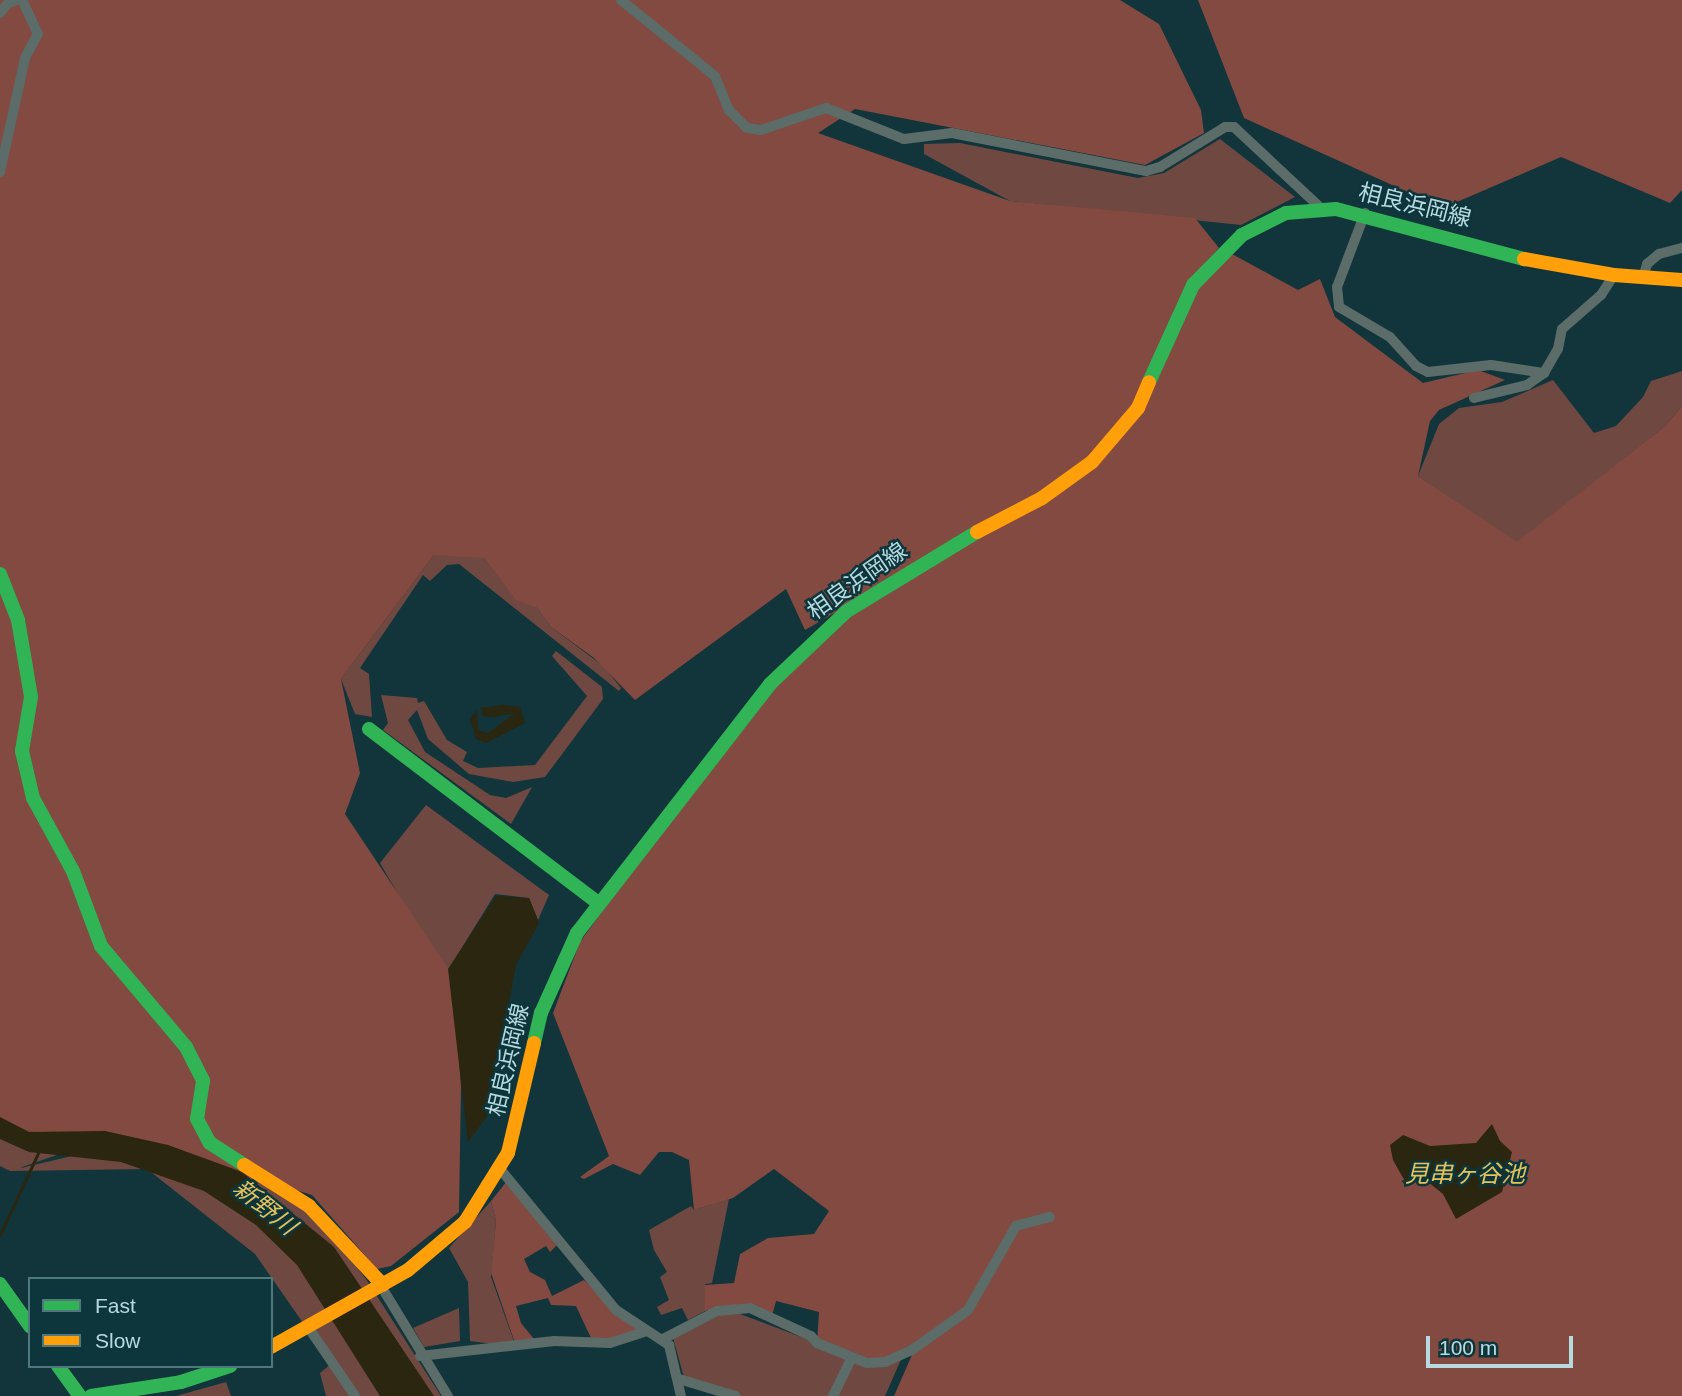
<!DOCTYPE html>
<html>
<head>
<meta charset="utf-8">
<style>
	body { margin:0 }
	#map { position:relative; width:1682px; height:1396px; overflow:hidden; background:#11353a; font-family:Helvetica,"Noto Sans JP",sans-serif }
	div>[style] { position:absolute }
	.green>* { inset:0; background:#6f4941 }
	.forest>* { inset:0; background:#824a40 }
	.water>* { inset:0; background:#2a2610 }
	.stream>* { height:2.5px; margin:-1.25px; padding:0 1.25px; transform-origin:1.25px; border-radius:1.25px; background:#2a2610 }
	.street>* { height:10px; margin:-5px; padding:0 5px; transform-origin:5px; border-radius:5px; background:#5c6c68 }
	.fast>* { height:14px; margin:-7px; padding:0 7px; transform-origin:7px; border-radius:7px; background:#30b455 }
	.slow>* { height:14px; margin:-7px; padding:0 7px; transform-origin:7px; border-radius:7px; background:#ff9f0a }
	span { translate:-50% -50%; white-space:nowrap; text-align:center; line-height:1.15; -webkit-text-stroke:5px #0d353c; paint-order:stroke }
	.street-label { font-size:23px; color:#b7dae0 }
	.water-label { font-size:24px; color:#e5c35b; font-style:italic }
	.legend { position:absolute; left:28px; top:1277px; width:245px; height:91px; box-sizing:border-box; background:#0d353c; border:2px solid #51777e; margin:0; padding:9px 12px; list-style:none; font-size:21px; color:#b7dae0 }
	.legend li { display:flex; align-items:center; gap:14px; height:35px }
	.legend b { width:35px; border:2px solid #51777e }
	.scale { position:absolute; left:1426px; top:1336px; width:147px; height:32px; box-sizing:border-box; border:4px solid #b7dae0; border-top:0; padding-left:9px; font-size:21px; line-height:24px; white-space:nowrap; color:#b7dae0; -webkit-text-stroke:5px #0d353c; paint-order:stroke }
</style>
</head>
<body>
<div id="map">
	<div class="green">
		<i style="clip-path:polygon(1220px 139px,1295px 197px,1241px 225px,1010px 201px,924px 154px,924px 144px,960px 143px,1138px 178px,1164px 173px)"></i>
		<i style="clip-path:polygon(1682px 371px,1682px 406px,1665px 426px,1517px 543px,1418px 476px,1439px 424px,1459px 408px,1502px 402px,1553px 380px,1594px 433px,1616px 426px,1643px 397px,1651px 381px)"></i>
		<i style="clip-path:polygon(466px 554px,484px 558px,515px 598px,537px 608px,551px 627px,603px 666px,621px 688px,619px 691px,459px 564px,447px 565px,430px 581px,423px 575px,360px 668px,369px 674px,372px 717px,355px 714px,341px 679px,434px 555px)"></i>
		<i style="clip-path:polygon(556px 651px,602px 687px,603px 699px,545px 777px,513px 782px,469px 774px,428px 739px,417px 710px,408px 720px,425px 752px,490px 795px,506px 798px,532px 787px,511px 824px,383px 730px,388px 723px,381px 695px,417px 698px,418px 703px,424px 701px,447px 740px,467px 752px,463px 761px,478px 768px,535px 765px,587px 696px,552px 656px)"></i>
		<i style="clip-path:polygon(426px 805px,549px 895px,538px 920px,529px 898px,495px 894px,445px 975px,380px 863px)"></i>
		<i style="clip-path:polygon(evenodd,0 1118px,217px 1154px,307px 1204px,366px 1279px,441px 1396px,354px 1396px,255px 1254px,147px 1169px,10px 1171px,0 1166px,0 1118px,112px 1136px,110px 1147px,21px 1168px,22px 1167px,112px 1136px)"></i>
		<i style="clip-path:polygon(729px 1199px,712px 1283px,705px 1284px,705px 1311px,688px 1320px,682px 1308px,661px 1315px,657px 1307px,669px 1300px,660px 1277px,667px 1272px,654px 1250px,649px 1230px,691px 1206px,694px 1210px)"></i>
		<i style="clip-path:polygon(491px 1201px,496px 1221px,491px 1277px,516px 1347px,470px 1341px,468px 1282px,449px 1248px)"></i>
		<i style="clip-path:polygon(459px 1308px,460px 1341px,424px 1347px,413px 1328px)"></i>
		<i style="clip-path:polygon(727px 1309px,817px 1343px,903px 1355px,885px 1396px,731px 1396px,685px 1381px,673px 1338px)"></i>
		<i style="clip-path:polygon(331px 1364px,353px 1396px,326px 1396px,320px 1373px)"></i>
		<i style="clip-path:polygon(226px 1382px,231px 1396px,176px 1396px)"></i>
	</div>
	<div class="forest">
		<i style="clip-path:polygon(0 0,1120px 0,1159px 24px,1201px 110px,1204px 133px,1145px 165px,855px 109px,818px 133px,1010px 201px,1195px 218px,1219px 248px,1199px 270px,1221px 248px,1298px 290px,1320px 279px,1335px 317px,1423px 383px,1478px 370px,1505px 380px,1439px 410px,1430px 421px,1418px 476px,1517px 542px,1665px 426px,1682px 406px,1682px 1396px,894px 1396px,915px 1348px,867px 1363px,817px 1343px,819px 1312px,776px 1301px,772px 1316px,734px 1305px,705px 1311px,705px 1285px,734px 1283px,740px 1254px,768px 1238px,814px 1234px,829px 1211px,774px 1169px,733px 1198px,694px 1210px,689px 1160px,672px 1152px,659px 1152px,640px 1175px,613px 1164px,584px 1179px,580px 1177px,609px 1156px,553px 1013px,580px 942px,708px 766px,801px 652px,895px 578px,805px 630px,786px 589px,635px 700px,594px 658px,551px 627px,537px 608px,516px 600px,484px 558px,434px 555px,341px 679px,360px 773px,345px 814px,453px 976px,461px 1086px,459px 1212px,391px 1266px,377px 1269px,312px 1195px,167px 1150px,11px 1128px,0 1120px)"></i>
		<i style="clip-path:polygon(1198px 0,1682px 0,1682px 190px,1670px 203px,1561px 157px,1443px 208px,1244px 118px)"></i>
		<i style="clip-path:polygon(507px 1181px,557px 1245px,550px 1252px,546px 1246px,524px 1259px,530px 1272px,545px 1280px,552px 1296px,584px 1280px,640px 1332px,607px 1342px,591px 1338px,576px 1306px,551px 1305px,548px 1298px,516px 1306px,521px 1323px,534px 1339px,516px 1346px,491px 1273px,496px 1221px,491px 1201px)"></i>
	</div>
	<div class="water">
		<i style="clip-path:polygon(503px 705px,520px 707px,525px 723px,486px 743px,476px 739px,470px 719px,477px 710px,478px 730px,488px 733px,515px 713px,493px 717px,483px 716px,480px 708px)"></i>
		<i style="clip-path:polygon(496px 896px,529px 898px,539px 923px,516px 965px,487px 1116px,468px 1142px,448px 969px)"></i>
		<i style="clip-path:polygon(0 1117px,29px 1132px,105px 1131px,168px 1145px,242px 1172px,334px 1247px,434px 1396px,380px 1396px,297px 1265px,256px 1225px,204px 1191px,121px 1162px,29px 1152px,0 1139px)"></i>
		<i style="clip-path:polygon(1492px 1124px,1500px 1141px,1512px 1152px,1502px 1192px,1456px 1219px,1443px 1194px,1427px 1181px,1406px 1183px,1393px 1160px,1390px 1145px,1403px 1135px,1430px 1146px,1476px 1143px)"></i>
	</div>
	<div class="stream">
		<i style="left:0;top:1235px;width:90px;rotate:-65.1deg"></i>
	</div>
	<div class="street">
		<i style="left:621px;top:0;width:121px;rotate:39deg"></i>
		<i style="left:715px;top:76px;width:37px;rotate:68deg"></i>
		<i style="left:729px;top:110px;width:25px;rotate:45deg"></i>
		<i style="left:747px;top:128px;width:14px;rotate:8deg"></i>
		<i style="left:761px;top:130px;width:69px;rotate:-18.7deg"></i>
		<i style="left:826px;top:108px;width:84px;rotate:21.7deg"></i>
		<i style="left:904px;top:139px;width:48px;rotate:-7.1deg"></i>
		<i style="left:952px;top:133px;width:198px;rotate:11.1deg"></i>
		<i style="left:1146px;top:171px;width:15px;rotate:-16deg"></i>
		<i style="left:1160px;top:167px;width:76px;rotate:-31.6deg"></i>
		<i style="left:1225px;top:127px;width:9px"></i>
		<i style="left:1234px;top:127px;width:120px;rotate:43deg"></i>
		<i style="left:0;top:13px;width:13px;rotate:-51deg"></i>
		<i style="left:8px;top:3px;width:10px;rotate:-17deg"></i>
		<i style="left:0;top:172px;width:117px;rotate:-77.6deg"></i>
		<i style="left:25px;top:58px;width:27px;rotate:-62deg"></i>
		<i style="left:38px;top:34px;width:38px;rotate:-115deg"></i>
		<i style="left:1365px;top:213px;width:79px;rotate:110.7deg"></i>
		<i style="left:1337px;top:287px;width:20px;rotate:84deg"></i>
		<i style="left:1339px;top:307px;width:59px;rotate:30.5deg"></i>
		<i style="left:1390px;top:337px;width:39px;rotate:48deg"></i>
		<i style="left:1416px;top:366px;width:13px;rotate:27deg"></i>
		<i style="left:1428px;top:372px;width:63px;rotate:-6.3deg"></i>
		<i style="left:1491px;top:365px;width:54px;rotate:8.6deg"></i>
		<i style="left:1643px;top:278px;width:15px;rotate:-74deg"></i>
		<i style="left:1647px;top:264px;width:16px;rotate:-40deg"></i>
		<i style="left:1659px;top:254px;width:24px;rotate:-15deg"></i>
		<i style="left:1474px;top:398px;width:55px;rotate:-13.8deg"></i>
		<i style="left:1527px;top:385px;width:21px;rotate:-35deg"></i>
		<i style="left:1544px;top:373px;width:28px;rotate:-60deg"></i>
		<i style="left:1558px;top:349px;width:20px;rotate:-79deg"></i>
		<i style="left:1562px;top:329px;width:52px;rotate:-41.1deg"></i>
		<i style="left:1601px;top:295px;width:24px;rotate:-57deg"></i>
		<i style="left:501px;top:1170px;width:181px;rotate:50.6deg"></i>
		<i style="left:616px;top:1310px;width:64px;rotate:33.4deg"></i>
		<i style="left:669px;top:1345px;width:52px;rotate:76.8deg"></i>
		<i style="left:381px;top:1286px;width:129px;rotate:58.7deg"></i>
		<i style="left:308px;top:1327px;width:83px;rotate:55.7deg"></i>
		<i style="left:663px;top:1339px;width:61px;rotate:-27.4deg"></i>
		<i style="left:717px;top:1311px;width:33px;rotate:-5deg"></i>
		<i style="left:750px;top:1308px;width:67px;rotate:24.7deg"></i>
		<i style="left:811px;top:1336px;width:9px;rotate:49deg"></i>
		<i style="left:817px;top:1343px;width:54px;rotate:21.8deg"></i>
		<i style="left:867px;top:1363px;width:18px;rotate:-3deg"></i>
		<i style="left:885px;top:1362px;width:30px;rotate:-24deg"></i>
		<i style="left:912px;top:1350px;width:69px;rotate:-35.5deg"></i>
		<i style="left:968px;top:1310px;width:97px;rotate:-60.3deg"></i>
		<i style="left:1016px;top:1226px;width:35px;rotate:-15deg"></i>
		<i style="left:420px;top:1356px;width:135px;rotate:-6.4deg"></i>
		<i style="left:554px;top:1341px;width:56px;rotate:2deg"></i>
		<i style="left:610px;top:1343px;width:39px;rotate:-18deg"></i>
		<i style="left:679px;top:1379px;width:59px;rotate:16.9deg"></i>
		<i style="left:833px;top:1396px;width:43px;rotate:-64deg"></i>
	</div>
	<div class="fast">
		<i style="left:1149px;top:382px;width:107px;rotate:-65.6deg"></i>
		<i style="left:1193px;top:285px;width:70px;rotate:-45.6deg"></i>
		<i style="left:1242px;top:235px;width:49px;rotate:-26.6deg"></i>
		<i style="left:1286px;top:213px;width:50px;rotate:-4.6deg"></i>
		<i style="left:1336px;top:209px;width:195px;rotate:14.9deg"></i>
		<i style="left:0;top:574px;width:49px;rotate:68.6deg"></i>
		<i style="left:18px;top:620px;width:78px;rotate:80.4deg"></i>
		<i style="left:31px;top:697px;width:55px;rotate:99.5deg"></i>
		<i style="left:22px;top:751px;width:48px;rotate:76.8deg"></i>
		<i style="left:33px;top:798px;width:83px;rotate:61.3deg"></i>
		<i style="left:73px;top:871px;width:80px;rotate:69.5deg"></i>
		<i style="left:101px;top:946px;width:132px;rotate:49.9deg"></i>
		<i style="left:186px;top:1047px;width:38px;rotate:63deg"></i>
		<i style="left:203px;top:1081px;width:38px;rotate:99deg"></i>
		<i style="left:197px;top:1119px;width:27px;rotate:62deg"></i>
		<i style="left:210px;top:1143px;width:40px;rotate:32.9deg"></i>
		<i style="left:369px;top:729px;width:288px;rotate:37.2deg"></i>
		<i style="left:534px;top:1043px;width:31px;rotate:-77deg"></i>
		<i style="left:541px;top:1013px;width:88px;rotate:-65.8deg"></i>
		<i style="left:577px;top:933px;width:315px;rotate:-52.2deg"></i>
		<i style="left:770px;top:684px;width:106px;rotate:-43.5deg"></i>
		<i style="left:847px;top:611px;width:152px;rotate:-31.3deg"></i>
		<i style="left:0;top:1284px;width:52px;rotate:54.5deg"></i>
		<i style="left:58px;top:1366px;width:37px;rotate:54deg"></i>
		<i style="left:91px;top:1396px;width:91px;rotate:-8.8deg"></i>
		<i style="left:181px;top:1382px;width:52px;rotate:-18.1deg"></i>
	</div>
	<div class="slow">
		<i style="left:1524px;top:259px;width:91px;rotate:10.1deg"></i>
		<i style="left:1614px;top:275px;width:68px;rotate:4.2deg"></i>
		<i style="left:977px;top:532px;width:73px;rotate:-27.6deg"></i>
		<i style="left:1042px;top:498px;width:62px;rotate:-35.8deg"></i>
		<i style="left:1092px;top:462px;width:71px;rotate:-49.6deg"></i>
		<i style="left:1138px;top:408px;width:28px;rotate:-67deg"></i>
		<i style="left:244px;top:1165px;width:77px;rotate:32.2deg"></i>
		<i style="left:309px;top:1206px;width:108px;rotate:46.9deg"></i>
		<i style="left:271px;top:1347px;width:157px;rotate:-29.3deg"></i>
		<i style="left:408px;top:1270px;width:75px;rotate:-40.1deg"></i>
		<i style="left:465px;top:1222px;width:81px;rotate:-58.1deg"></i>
		<i style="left:508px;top:1153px;width:113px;rotate:-76.7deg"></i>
	</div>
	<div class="street-label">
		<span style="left:1415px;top:205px;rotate:14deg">相良浜岡線</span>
		<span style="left:857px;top:581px;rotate:-35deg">相良浜岡線</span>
		<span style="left:508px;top:1060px;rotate:-77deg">相良浜岡線</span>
	</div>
	<div class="water-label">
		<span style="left:1465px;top:1174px">見串ヶ谷池</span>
		<span style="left:265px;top:1207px;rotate:39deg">新野川</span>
	</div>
	<ul class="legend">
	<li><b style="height:9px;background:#30b455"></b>Fast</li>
	<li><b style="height:9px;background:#ff9f0a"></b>Slow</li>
	</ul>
	<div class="scale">100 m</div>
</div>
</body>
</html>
